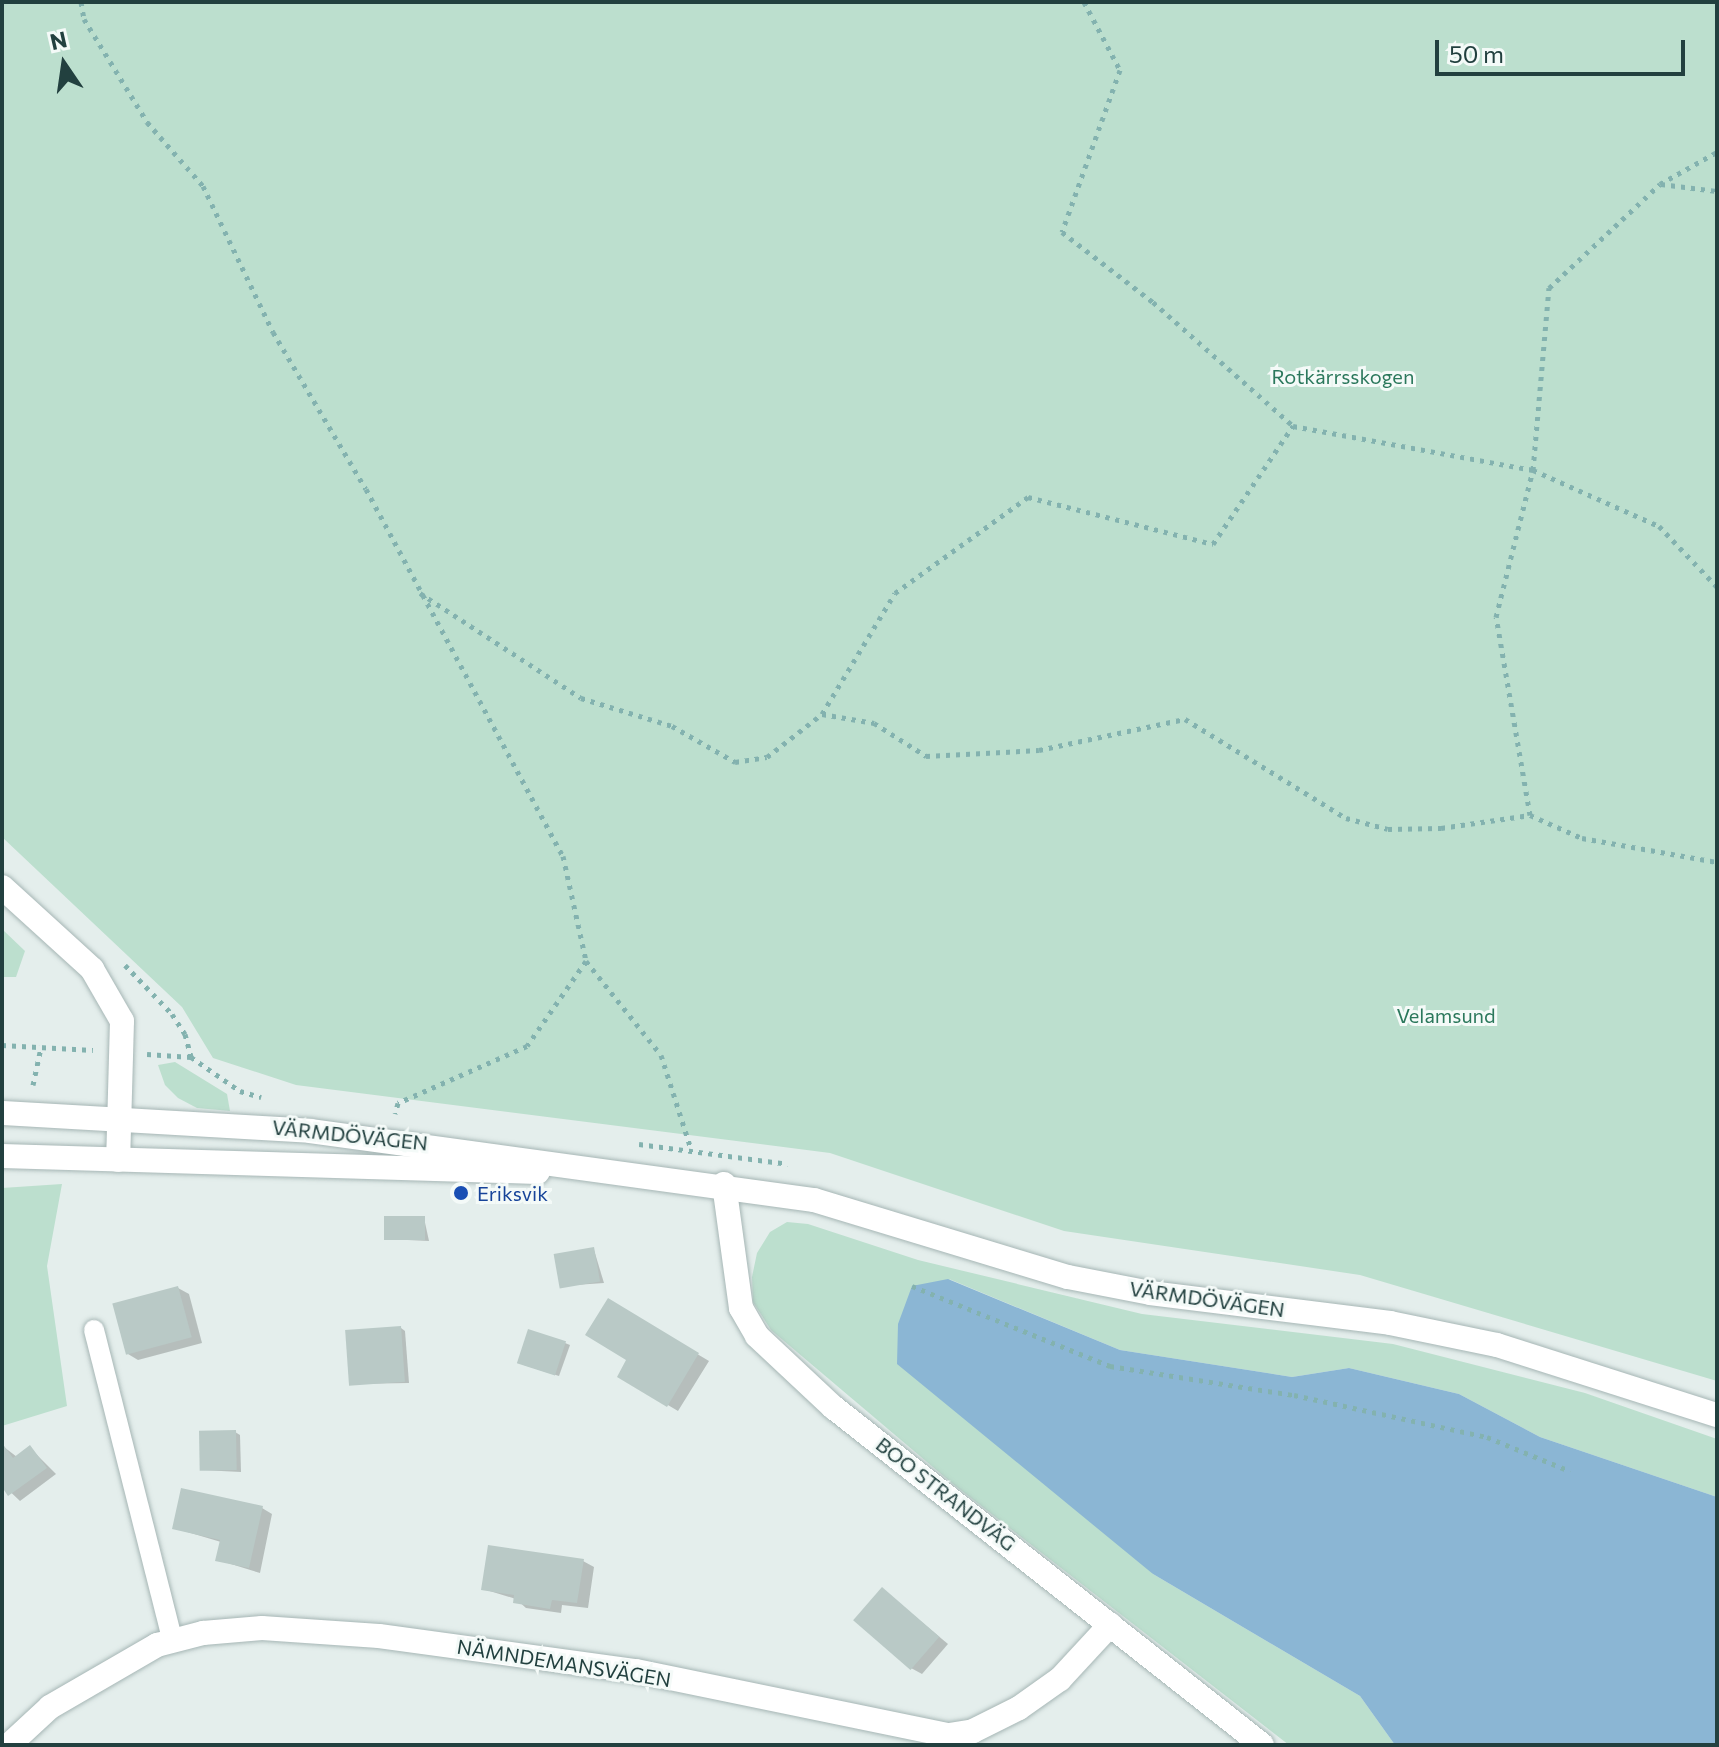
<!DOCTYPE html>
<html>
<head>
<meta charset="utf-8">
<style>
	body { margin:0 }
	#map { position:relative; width:1719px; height:1747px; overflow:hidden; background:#e4eeec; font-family:Commissioner,sans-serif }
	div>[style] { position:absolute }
	.green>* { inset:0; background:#bcdfce }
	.water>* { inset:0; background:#8bb6d4 }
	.shadow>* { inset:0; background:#0003 }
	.building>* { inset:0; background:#b9c9c6; transform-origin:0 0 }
	.path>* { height:5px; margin-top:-2.5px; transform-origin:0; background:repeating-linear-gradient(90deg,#83b2af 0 4px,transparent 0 10px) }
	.roads { filter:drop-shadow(0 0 2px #a6b6b5) drop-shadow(0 0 2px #a6b6b5) }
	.lane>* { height:20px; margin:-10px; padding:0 10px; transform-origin:10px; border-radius:10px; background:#fff }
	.street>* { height:24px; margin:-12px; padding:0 12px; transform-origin:12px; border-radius:12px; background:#fff }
	.secondary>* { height:24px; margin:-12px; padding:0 12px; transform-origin:12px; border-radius:12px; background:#fff }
	.dots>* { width:22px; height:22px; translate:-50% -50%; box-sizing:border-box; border:4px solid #f4faf8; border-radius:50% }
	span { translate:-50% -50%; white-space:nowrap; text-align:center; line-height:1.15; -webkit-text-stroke:6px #f4faf8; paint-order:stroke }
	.park-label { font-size:20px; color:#2b785c }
	.street-label { font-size:20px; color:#22403f }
	.transit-label { font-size:20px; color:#164399 }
	.left { translate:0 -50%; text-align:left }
	.frame { position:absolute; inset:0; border:4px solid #22403f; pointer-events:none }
	.north { position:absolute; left:24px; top:24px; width:80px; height:80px; -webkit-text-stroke:6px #f4faf8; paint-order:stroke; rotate:347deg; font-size:22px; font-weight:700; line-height:32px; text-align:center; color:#22403f }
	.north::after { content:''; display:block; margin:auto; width:28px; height:36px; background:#22403f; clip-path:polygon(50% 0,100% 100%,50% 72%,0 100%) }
	.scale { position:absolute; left:1435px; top:40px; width:250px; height:36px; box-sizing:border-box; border:4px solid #22403f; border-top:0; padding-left:10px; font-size:24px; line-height:28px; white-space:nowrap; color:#22403f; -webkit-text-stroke:6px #f4faf8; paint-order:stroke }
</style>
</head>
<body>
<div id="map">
	<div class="green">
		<i style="clip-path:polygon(2px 2px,1717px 2px,1717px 1381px,1360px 1275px,1064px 1231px,830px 1153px,296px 1085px,213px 1058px,182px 1007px,2px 837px)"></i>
		<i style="clip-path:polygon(2px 929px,25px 951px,16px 977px,2px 977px)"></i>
		<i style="clip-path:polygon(175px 1062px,227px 1094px,230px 1111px,197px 1108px,178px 1098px,165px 1085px,158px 1065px)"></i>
		<i style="clip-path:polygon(62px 1184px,47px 1266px,67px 1406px,2px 1426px,2px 1188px)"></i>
		<i style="clip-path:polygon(787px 1222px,808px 1224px,918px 1260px,1142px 1314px,1393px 1344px,1585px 1393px,1717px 1439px,1717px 1497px,1540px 1437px,1459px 1394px,1349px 1368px,1292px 1377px,1120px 1350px,949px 1279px,1153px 1574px,1360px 1696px,1395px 1745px,1289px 1745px,953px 1484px,771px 1330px,753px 1302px,752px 1277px,757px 1253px,770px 1232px)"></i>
	</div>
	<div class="water">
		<i style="clip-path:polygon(948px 1279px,1120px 1350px,1292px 1377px,1349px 1368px,1459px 1394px,1540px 1437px,1717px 1497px,1717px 1745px,1395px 1745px,1360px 1696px,1153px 1574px,897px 1364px,898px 1324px,912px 1286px)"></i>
	</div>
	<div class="shadow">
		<i style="clip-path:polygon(424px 1218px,429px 1241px,386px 1239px)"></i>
		<i style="clip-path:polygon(594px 1250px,604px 1283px,561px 1286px)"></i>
		<i style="clip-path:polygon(178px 1288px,189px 1294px,202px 1343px,138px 1360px,128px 1354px)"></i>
		<i style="clip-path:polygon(608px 1301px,709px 1361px,678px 1411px,619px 1376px,629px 1359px)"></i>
		<i style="clip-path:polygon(401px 1328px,405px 1331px,409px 1383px,351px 1384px)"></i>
		<i style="clip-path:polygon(565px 1343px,570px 1345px,559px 1376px,524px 1365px)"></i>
		<i style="clip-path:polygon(235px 1432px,240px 1435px,241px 1472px,201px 1470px)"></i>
		<i style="clip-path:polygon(4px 1447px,17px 1457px,30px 1448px,56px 1474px,20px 1501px,2px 1484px)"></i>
		<i style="clip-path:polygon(262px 1508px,272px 1514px,260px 1573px,218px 1560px,221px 1542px,174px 1528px)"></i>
		<i style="clip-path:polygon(583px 1561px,594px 1567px,588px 1608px,562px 1605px,561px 1613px,526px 1608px,516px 1599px,483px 1589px)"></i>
		<i style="clip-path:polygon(882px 1589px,948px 1644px,922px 1674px,911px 1668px)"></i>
	</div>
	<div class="building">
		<i style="left:425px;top:1216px;width:24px;height:41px;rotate:90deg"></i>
		<i style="left:594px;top:1247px;width:35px;height:41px;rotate:80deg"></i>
		<i style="left:178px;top:1286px;width:53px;height:68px;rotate:75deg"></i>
		<i style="clip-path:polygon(608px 1298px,699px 1353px,667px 1407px,617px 1377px,626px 1360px,585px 1335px)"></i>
		<i style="left:401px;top:1326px;width:56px;height:56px;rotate:86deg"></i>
		<i style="left:528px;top:1329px;width:40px;height:36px;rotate:18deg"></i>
		<i style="left:236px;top:1430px;width:40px;height:37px;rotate:89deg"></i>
		<i style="clip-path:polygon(2px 1443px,13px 1458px,30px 1445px,47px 1468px,8px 1496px,2px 1487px)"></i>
		<i style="clip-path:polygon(181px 1488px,263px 1506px,249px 1568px,215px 1561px,220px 1540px,172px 1529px)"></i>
		<i style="clip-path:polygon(488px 1545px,584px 1559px,577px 1603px,552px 1600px,550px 1609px,513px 1603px,514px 1595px,481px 1590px)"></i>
		<i style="left:882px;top:1587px;width:76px;height:44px;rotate:41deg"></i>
	</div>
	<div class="path">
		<i style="left:81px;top:2px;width:17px;rotate:80deg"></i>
		<i style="left:84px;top:19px;width:121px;rotate:58.5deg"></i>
		<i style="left:147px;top:122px;width:85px;rotate:48.8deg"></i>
		<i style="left:203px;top:186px;width:162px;rotate:64.4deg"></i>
		<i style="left:273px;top:332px;width:182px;rotate:59.4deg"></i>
		<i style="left:366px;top:489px;width:417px;rotate:61.8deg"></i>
		<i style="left:563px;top:856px;width:107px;rotate:77.6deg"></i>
		<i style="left:586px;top:961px;width:103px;rotate:124.8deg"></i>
		<i style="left:527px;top:1046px;width:141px;rotate:156.2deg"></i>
		<i style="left:398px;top:1103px;width:11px;rotate:105deg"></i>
		<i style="left:1084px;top:2px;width:77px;rotate:62.1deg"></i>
		<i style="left:1120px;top:70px;width:172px;rotate:109.7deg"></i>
		<i style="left:1062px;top:232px;width:115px;rotate:37.6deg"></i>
		<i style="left:1153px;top:302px;width:187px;rotate:41.5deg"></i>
		<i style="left:1293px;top:426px;width:244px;rotate:10.4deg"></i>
		<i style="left:1533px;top:470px;width:138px;rotate:24deg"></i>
		<i style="left:1659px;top:526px;width:84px;rotate:46.4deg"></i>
		<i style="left:1661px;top:184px;width:56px;rotate:7.1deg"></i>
		<i style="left:420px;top:593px;width:192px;rotate:33.1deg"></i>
		<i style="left:581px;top:698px;width:95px;rotate:17.1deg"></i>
		<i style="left:672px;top:726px;width:73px;rotate:29.7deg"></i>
		<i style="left:735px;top:762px;width:32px;rotate:-9deg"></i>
		<i style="left:767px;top:757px;width:70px;rotate:-38deg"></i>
		<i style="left:822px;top:714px;width:53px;rotate:9.8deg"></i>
		<i style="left:874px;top:723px;width:62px;rotate:32.4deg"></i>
		<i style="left:926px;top:756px;width:113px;rotate:-3deg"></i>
		<i style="left:1039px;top:750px;width:149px;rotate:-12deg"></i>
		<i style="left:1185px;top:719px;width:189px;rotate:31.6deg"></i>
		<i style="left:1346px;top:818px;width:43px;rotate:14.7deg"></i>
		<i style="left:1388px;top:829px;width:53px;rotate:-1.1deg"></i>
		<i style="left:1441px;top:828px;width:90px;rotate:-8.3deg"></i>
		<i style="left:1530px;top:815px;width:57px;rotate:23.9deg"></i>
		<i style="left:1582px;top:838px;width:137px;rotate:10.1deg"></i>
		<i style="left:822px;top:714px;width:141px;rotate:-58.9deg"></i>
		<i style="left:895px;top:593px;width:164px;rotate:-35.8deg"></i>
		<i style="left:1028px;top:497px;width:191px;rotate:14.3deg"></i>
		<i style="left:1213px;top:544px;width:143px;rotate:-55.9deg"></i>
		<i style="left:1530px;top:815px;width:201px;rotate:-99.7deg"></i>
		<i style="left:1496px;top:617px;width:152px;rotate:-75.9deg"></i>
		<i style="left:1533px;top:470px;width:183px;rotate:-85deg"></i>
		<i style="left:1549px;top:288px;width:152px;rotate:-43.1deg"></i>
		<i style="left:1660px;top:184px;width:65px;rotate:-29.3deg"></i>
		<i style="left:586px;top:961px;width:120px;rotate:51.4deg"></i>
		<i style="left:661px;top:1055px;width:99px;rotate:72.3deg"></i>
		<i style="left:125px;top:965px;width:68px;rotate:46.2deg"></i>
		<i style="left:172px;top:1014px;width:24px;rotate:57deg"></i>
		<i style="left:185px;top:1034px;width:24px;rotate:75deg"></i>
		<i style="left:2px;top:1045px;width:91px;rotate:3.1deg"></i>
		<i style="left:147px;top:1054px;width:44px;rotate:3.9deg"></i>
		<i style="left:191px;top:1057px;width:60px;rotate:34.8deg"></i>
		<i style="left:240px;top:1091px;width:22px;rotate:16deg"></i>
		<i style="left:33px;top:1085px;width:40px;rotate:-78deg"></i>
		<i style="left:639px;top:1144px;width:150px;rotate:7.6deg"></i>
		<i style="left:912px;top:1286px;width:214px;rotate:22deg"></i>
		<i style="left:1110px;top:1366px;width:186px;rotate:9deg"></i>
		<i style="left:1294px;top:1395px;width:198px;rotate:12.3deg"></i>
		<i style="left:1487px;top:1437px;width:90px;rotate:22.3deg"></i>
	</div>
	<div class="roads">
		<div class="lane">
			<i style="left:94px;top:1330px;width:319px;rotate:75.8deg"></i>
		</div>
		<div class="street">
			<i style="left:724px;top:1184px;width:125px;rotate:82.2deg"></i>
			<i style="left:741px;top:1308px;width:32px;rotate:60deg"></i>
			<i style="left:757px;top:1336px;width:104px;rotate:43.1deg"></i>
			<i style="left:833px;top:1407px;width:546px;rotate:38.23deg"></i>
			<i style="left:9px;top:1745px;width:56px;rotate:-42.8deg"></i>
			<i style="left:50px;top:1707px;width:124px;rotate:-30.1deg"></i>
			<i style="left:157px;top:1645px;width:48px;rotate:-14.6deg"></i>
			<i style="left:203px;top:1633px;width:59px;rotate:-4.8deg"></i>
			<i style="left:262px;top:1628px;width:117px;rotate:3.9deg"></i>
			<i style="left:379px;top:1636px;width:259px;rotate:7.8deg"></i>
			<i style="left:636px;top:1671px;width:319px;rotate:11.6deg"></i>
			<i style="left:949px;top:1735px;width:24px;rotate:-9deg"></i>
			<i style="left:973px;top:1731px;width:51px;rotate:-26.6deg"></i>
			<i style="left:1019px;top:1708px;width:50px;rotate:-35.3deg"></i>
			<i style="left:1060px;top:1679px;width:74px;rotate:-47.2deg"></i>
		</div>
		<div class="secondary">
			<i style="left:2px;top:887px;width:122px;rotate:42.3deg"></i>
			<i style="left:92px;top:969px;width:60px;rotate:60deg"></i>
			<i style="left:122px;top:1021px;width:139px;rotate:91.6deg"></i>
			<i style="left:2px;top:1113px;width:309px;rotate:3.3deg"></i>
			<i style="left:310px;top:1131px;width:509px;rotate:7.8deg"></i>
			<i style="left:814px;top:1200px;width:265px;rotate:16.9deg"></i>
			<i style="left:1068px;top:1277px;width:84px;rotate:11deg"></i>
			<i style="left:1150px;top:1293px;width:242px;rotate:7.1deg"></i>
			<i style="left:1390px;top:1323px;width:109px;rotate:11.6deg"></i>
			<i style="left:1497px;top:1345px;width:231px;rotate:17.7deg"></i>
			<i style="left:2px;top:1156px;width:536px;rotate:1.71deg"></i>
		</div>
	</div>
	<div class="dots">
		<i style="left:461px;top:1193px;background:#1a4fb4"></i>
	</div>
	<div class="park-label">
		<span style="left:1343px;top:376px">Rotkärrsskogen</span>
		<span style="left:1446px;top:1015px">Velamsund</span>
	</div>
	<div class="street-label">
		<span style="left:350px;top:1135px;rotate:6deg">VÄRMDÖVÄGEN</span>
		<span style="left:1207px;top:1299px;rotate:8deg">VÄRMDÖVÄGEN</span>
		<span style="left:946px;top:1494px;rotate:38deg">BOO STRANDVÄG</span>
		<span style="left:564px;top:1663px;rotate:9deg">NÄMNDEMANSVÄGEN</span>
	</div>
	<div class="transit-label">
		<span class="left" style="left:477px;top:1193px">Eriksvik</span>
	</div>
	<div class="frame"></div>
	<div class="north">N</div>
	<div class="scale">50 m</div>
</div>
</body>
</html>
